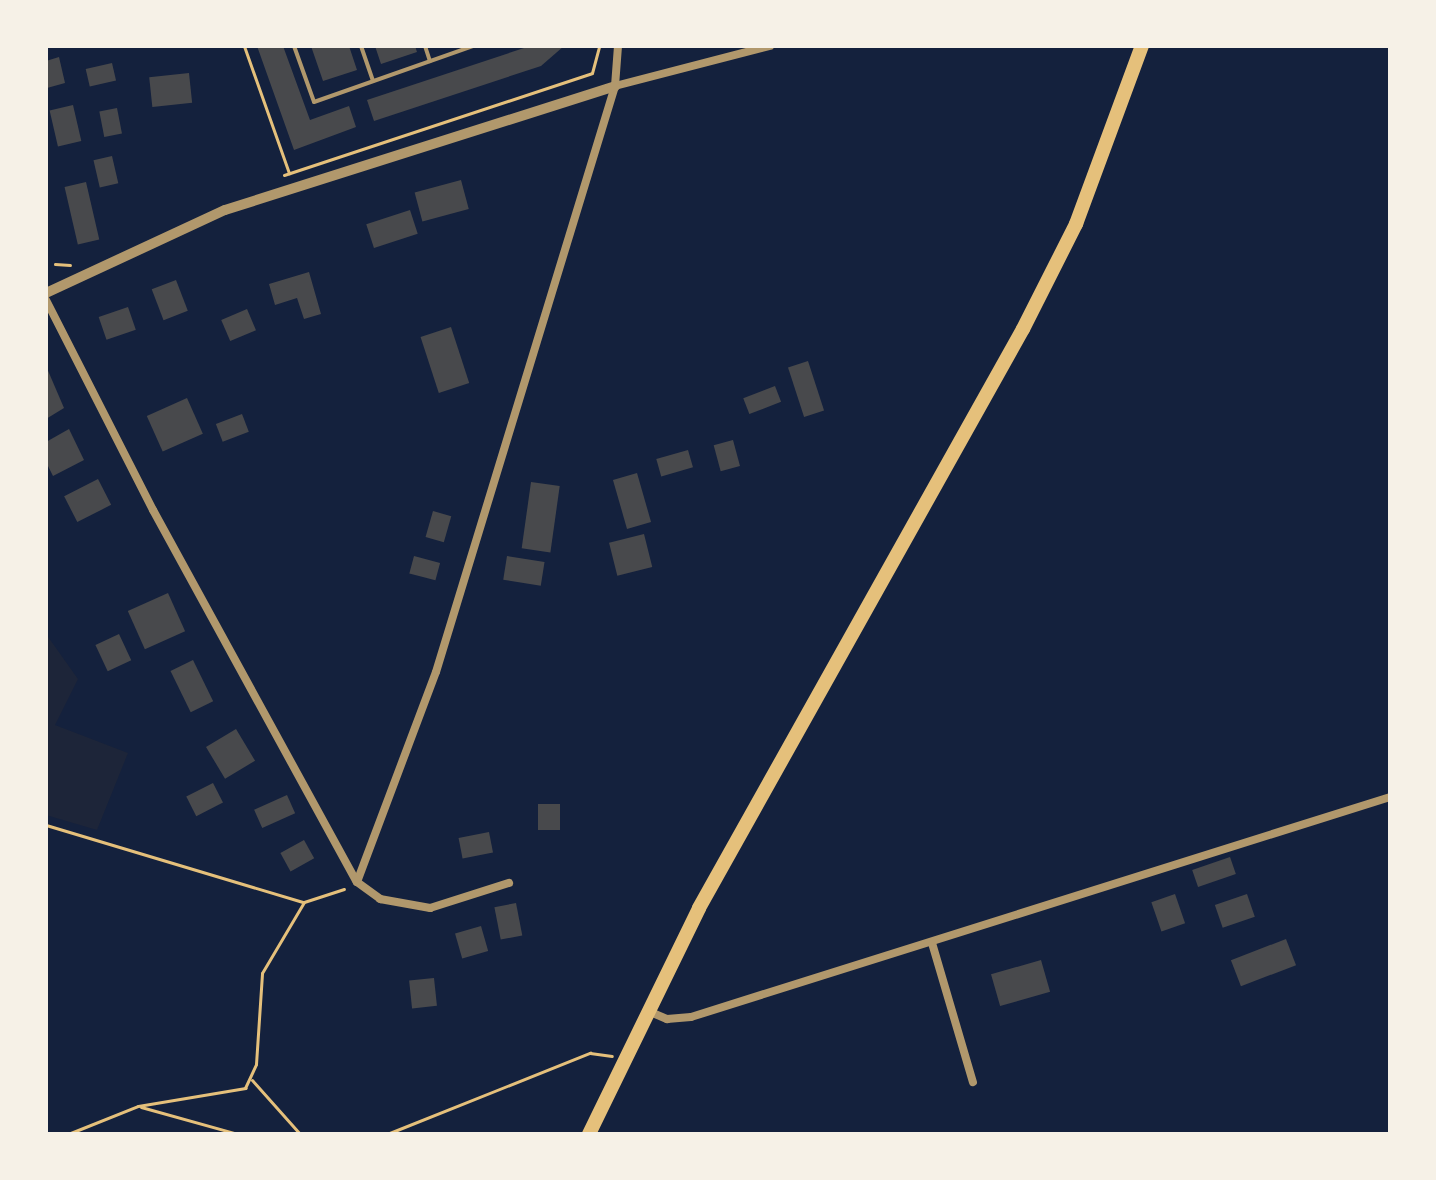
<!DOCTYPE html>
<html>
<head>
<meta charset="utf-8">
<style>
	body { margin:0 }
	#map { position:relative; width:1436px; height:1180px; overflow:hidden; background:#14213d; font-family:"IBM Plex Serif",serif }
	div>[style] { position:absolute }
	.green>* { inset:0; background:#1d2539 }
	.building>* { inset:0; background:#48494c; transform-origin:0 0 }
	.path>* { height:3px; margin:-1.5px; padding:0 1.5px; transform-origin:1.5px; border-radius:1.5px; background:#e5c07b }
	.service>* { height:4px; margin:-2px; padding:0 2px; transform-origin:2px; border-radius:2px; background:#b1986c }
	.minor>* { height:8px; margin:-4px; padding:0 4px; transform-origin:4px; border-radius:4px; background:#b1986c }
	.tertiary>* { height:10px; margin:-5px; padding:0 5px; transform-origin:5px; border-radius:5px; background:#b1986c }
	.trunk>* { height:14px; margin:-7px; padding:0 7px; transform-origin:7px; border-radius:7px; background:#e5c07b }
	span { translate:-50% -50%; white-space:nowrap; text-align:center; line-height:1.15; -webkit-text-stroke:6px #f6f1e7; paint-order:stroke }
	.frame { position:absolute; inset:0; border:48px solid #f6f1e7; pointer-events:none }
</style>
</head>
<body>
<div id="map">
	<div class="green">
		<i style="clip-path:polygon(46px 634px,78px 679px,55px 725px,128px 753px,97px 830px,46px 815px)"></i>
	</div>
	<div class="building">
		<i style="clip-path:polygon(257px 46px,283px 46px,310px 120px,349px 106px,356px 127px,294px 150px)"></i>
		<i style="clip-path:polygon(311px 46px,349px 46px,357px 70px,323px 81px)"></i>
		<i style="clip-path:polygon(375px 46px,415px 46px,417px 52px,381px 64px)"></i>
		<i style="clip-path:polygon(530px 46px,564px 46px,541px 66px,374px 121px,367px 100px)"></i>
		<i style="clip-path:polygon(59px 57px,65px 83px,47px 88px,46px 61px)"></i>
		<i style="left:112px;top:63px;width:18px;height:27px;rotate:77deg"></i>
		<i style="left:189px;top:73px;width:30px;height:40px;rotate:84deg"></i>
		<i style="left:73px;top:105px;width:37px;height:24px;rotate:77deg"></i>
		<i style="left:117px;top:108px;width:26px;height:18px;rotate:79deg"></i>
		<i style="left:112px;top:156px;width:28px;height:19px;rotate:77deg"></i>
		<i style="left:461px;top:180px;width:30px;height:48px;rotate:75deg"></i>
		<i style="left:86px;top:182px;width:59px;height:22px;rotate:77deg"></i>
		<i style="left:410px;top:210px;width:25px;height:46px;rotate:72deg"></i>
		<i style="clip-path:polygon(309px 272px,321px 314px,304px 319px,297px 298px,275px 305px,269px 284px)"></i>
		<i style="left:176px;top:280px;width:33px;height:26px;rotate:69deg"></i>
		<i style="left:128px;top:307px;width:24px;height:31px;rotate:71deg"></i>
		<i style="left:247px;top:309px;width:23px;height:28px;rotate:67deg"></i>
		<i style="left:451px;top:327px;width:59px;height:32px;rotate:72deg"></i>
		<i style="left:808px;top:361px;width:52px;height:21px;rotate:72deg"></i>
		<i style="clip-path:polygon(46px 366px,64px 408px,46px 419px)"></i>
		<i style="left:775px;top:386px;width:17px;height:34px;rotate:69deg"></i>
		<i style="left:187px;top:398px;width:39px;height:44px;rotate:66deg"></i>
		<i style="left:242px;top:414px;width:19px;height:28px;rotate:69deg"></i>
		<i style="clip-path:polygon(69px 429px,84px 460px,53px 476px,46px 462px,46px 442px)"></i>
		<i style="left:733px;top:440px;width:27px;height:20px;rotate:75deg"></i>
		<i style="left:688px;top:450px;width:18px;height:33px;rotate:74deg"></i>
		<i style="left:637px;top:473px;width:51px;height:25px;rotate:74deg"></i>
		<i style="left:98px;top:479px;width:29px;height:38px;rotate:63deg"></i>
		<i style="left:531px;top:482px;width:29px;height:67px;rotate:8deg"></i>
		<i style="left:433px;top:511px;width:19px;height:27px;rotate:16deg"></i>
		<i style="left:644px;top:534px;width:34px;height:36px;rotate:76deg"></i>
		<i style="left:414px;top:556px;width:27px;height:18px;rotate:15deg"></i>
		<i style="left:507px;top:556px;width:38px;height:24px;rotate:9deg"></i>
		<i style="left:168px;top:593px;width:42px;height:44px;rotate:66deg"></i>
		<i style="left:119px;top:634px;width:29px;height:26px;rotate:65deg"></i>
		<i style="left:193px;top:660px;width:46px;height:25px;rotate:64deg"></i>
		<i style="left:236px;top:729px;width:37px;height:35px;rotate:59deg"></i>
		<i style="left:213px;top:783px;width:22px;height:30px;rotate:63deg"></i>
		<i style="left:287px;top:795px;width:20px;height:36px;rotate:66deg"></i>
		<i style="left:538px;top:804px;width:22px;height:26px"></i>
		<i style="left:489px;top:832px;width:21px;height:31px;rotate:79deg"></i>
		<i style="left:304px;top:840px;width:21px;height:27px;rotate:61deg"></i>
		<i style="left:1230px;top:857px;width:18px;height:40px;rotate:71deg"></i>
		<i style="left:1175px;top:894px;width:31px;height:25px;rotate:71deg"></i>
		<i style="left:1247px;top:894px;width:24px;height:34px;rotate:71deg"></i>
		<i style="left:516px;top:903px;width:33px;height:22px;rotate:79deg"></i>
		<i style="left:481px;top:926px;width:26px;height:27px;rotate:74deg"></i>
		<i style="left:1286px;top:939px;width:28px;height:59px;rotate:69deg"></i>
		<i style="left:1041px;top:960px;width:33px;height:52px;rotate:74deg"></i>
		<i style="left:434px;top:978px;width:28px;height:25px;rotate:84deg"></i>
	</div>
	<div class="path">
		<i style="left:244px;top:46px;width:135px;rotate:70.5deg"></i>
		<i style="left:284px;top:175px;width:324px;rotate:-18.3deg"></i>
		<i style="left:592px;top:73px;width:28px;rotate:-75deg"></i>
		<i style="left:55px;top:264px;width:15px;rotate:4deg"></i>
		<i style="left:46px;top:825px;width:268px;rotate:16.7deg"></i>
		<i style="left:252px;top:1080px;width:72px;rotate:48.4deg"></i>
		<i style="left:141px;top:1107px;width:101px;rotate:15.6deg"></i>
		<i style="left:68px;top:1134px;width:75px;rotate:-21.8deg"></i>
		<i style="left:138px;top:1106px;width:109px;rotate:-9.5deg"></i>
		<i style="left:245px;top:1088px;width:26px;rotate:-65deg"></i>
		<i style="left:256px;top:1064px;width:91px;rotate:-86.2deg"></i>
		<i style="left:262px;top:973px;width:82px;rotate:-59.4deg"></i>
		<i style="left:304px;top:902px;width:42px;rotate:-18deg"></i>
		<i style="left:387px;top:1134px;width:219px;rotate:-21.8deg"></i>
		<i style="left:590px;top:1053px;width:22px;rotate:8deg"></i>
	</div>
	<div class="service">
		<i style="left:294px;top:46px;width:59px;rotate:70.3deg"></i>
		<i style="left:314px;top:102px;width:169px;rotate:-19.4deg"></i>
		<i style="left:361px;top:46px;width:37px;rotate:71deg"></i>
		<i style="left:425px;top:46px;width:16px;rotate:72deg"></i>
	</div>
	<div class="minor">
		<i style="left:615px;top:86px;width:160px;rotate:-14.5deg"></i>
		<i style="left:46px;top:300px;width:236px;rotate:63deg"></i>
		<i style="left:153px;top:510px;width:424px;rotate:61.3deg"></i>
		<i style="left:357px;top:882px;width:29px;rotate:36deg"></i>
		<i style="left:380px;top:899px;width:51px;rotate:10.2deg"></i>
		<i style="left:430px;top:908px;width:83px;rotate:-17.6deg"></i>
		<i style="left:357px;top:882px;width:224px;rotate:-69.4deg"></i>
		<i style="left:436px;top:672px;width:613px;rotate:-73.01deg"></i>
		<i style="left:615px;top:86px;width:40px;rotate:-85.7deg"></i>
		<i style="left:932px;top:943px;width:145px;rotate:73.6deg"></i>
		<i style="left:648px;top:1011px;width:21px;rotate:23deg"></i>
		<i style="left:667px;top:1019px;width:24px;rotate:-5deg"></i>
		<i style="left:691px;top:1017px;width:733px;rotate:-17.47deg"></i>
	</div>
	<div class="tertiary">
		<i style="left:46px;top:293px;width:197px;rotate:-24.9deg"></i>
		<i style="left:225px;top:210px;width:409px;rotate:-17.6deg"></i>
	</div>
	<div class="trunk">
		<i style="left:589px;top:1134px;width:251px;rotate:-64deg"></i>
		<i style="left:699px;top:908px;width:663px;rotate:-60.77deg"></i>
		<i style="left:1023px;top:329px;width:118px;rotate:-63.2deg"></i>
		<i style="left:1076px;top:224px;width:190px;rotate:-69.7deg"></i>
	</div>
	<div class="frame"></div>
</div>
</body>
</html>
